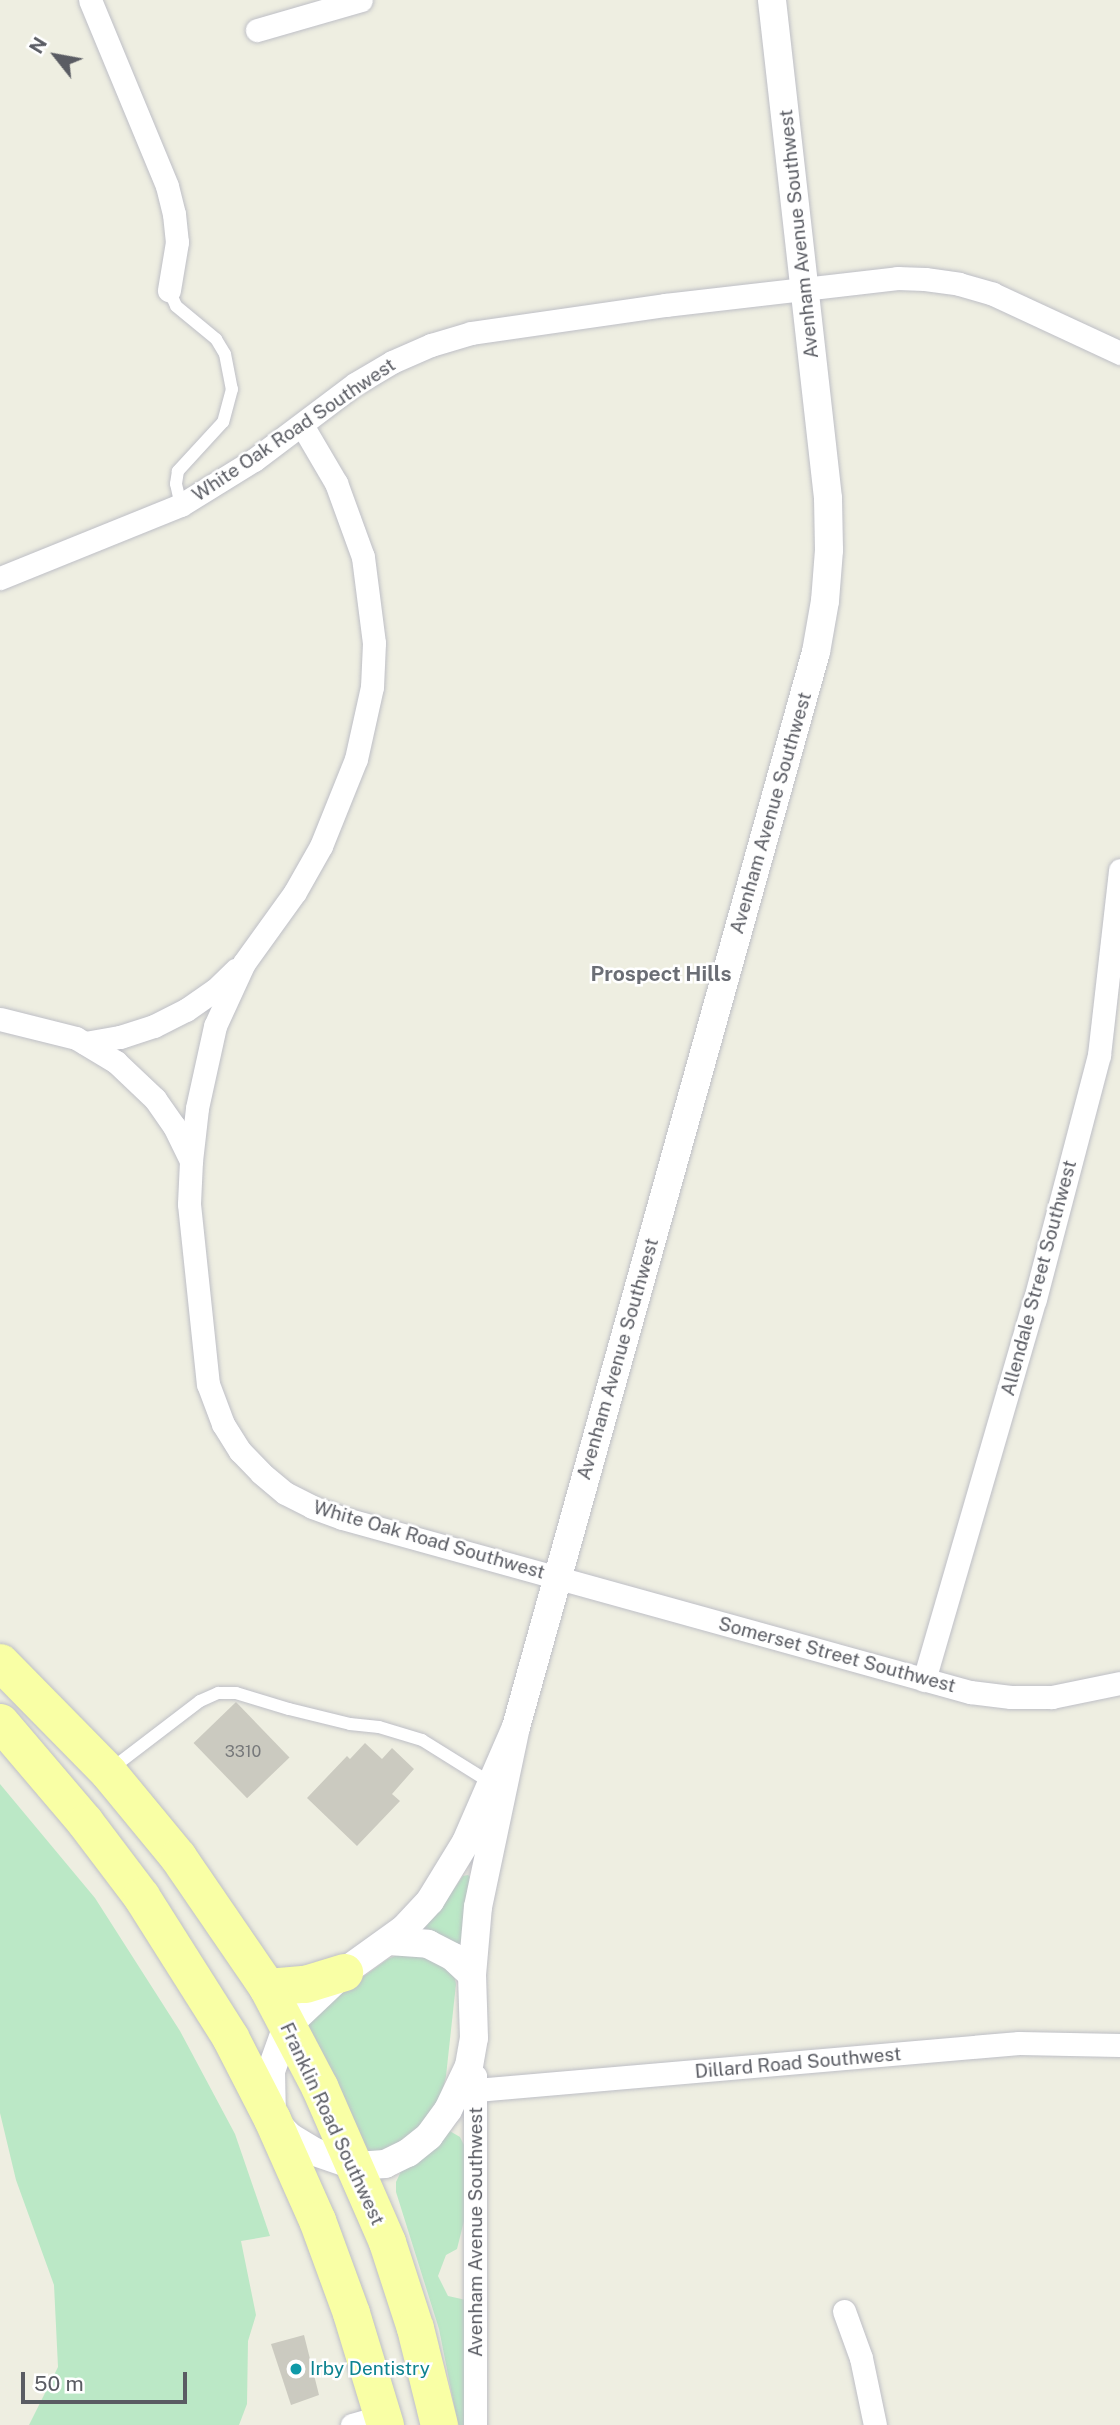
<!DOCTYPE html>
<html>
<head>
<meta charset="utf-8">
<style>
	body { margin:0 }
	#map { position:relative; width:1120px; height:2425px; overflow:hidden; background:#eeeee1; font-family:"Public Sans",sans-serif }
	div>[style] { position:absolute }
	.green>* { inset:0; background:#bbe8c6 }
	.building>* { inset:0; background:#cbcac0; transform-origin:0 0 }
	.roads { filter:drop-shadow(0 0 2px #bebfc6) drop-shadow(0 0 2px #bebfc6) }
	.service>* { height:12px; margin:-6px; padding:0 6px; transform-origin:6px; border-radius:6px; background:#fff }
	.minor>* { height:23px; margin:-11.5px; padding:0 11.5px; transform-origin:11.5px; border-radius:11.5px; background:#fff }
	.tertiary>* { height:28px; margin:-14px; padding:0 14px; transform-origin:14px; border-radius:14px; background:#fff }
	.primary>* { height:37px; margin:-18.5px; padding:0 18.5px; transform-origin:18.5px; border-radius:18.5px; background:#f9ffa5 }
	.dots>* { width:19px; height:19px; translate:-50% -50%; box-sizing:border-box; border:4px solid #fff; border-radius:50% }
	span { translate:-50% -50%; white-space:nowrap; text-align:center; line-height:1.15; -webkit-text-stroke:5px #fff; paint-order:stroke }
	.number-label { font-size:16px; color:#76787a }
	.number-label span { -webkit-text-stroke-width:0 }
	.street-label { font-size:19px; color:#5a5c63 }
	.culture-label { font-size:19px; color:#0d838f }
	.left { translate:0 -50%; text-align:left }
	.neighbourhood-label { font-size:21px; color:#6b6e75; font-weight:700 }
	.north { position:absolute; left:21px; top:21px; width:70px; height:70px; -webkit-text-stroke:5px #fff; paint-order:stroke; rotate:301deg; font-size:19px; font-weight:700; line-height:28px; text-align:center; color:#5a5c63 }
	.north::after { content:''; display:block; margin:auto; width:24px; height:32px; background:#5a5c63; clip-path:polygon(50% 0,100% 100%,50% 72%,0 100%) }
	.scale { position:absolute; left:21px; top:2372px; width:166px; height:32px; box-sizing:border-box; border:4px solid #5a5c63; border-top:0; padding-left:9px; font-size:21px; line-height:24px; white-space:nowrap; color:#5a5c63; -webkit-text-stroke:5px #fff; paint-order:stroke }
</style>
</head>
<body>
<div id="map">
	<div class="green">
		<i style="clip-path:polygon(0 1784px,95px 1898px,180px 2031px,235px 2134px,270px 2236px,241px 2241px,256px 2315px,248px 2341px,247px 2404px,239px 2425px,29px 2425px,58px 2367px,54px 2285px,16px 2180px,0 2113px)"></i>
		<i style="clip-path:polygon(468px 1875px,471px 1878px,460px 1953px,417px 1933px,437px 1913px,463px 1876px)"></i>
		<i style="clip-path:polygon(414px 1948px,454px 1974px,456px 1984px,446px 2076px,440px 2102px,405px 2144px,368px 2156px,303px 2025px,310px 2015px,388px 1959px)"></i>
		<i style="clip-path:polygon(448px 2130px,460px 2137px,465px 2147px,464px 2221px,457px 2249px,446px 2255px,438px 2276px,448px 2296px,466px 2300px,466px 2425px,458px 2425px,439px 2329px,396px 2192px,396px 2182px,404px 2165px)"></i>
	</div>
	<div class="building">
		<i style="left:236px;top:1702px;width:77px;height:59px;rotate:46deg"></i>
		<i style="clip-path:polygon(365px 1743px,382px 1759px,392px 1748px,414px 1769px,392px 1794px,400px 1801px,357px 1846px,307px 1798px,347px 1756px,350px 1759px)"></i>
		<i style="clip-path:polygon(304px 2335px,319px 2395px,291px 2405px,271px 2344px)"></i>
	</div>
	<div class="roads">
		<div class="service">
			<i style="left:169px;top:290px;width:17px;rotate:66deg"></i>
			<i style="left:176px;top:306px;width:52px;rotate:39.5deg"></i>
			<i style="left:216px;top:339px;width:17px;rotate:59deg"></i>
			<i style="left:225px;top:354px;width:36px;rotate:79deg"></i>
			<i style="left:232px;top:389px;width:34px;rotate:105deg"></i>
			<i style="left:223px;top:422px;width:67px;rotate:132.6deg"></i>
			<i style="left:178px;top:471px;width:13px;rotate:99deg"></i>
			<i style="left:176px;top:484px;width:22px;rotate:77deg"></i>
			<i style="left:111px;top:1769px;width:112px;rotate:-37.4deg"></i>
			<i style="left:200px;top:1701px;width:20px;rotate:-24deg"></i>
			<i style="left:218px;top:1693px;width:18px"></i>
			<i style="left:236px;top:1693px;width:55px;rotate:16.8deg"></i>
			<i style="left:289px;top:1709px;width:63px;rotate:13.8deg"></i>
			<i style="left:350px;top:1724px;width:29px;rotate:6deg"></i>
			<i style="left:379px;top:1727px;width:45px;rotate:16.8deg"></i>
			<i style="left:422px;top:1740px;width:81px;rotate:31.9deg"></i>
		</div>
		<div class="minor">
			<i style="left:90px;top:0;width:201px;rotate:67.5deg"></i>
			<i style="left:167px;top:186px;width:29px;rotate:76deg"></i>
			<i style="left:174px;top:214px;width:28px;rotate:84deg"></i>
			<i style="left:177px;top:242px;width:49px;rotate:99.5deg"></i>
			<i style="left:257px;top:30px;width:108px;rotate:-16.1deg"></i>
			<i style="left:0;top:578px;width:195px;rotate:-22deg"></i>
			<i style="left:181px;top:505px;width:86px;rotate:-31.7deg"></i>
			<i style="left:254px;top:460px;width:126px;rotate:-37deg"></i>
			<i style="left:355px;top:384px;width:43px;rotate:-30.7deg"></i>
			<i style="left:392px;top:362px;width:43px;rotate:-23.6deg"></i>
			<i style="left:431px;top:345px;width:42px;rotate:-16.7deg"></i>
			<i style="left:471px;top:333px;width:196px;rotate:-8.2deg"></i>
			<i style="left:665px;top:305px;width:234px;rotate:-6.6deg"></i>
			<i style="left:897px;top:278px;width:28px;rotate:2deg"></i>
			<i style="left:925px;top:279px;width:34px;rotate:8deg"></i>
			<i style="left:959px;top:284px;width:35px;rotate:16deg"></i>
			<i style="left:993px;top:294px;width:140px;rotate:24.9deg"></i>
			<i style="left:0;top:1019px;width:78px;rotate:14deg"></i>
			<i style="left:76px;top:1038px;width:47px;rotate:31deg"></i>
			<i style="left:116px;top:1062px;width:54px;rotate:43.5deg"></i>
			<i style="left:155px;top:1099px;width:33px;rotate:55deg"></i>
			<i style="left:174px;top:1126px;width:39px;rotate:64deg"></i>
			<i style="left:191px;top:1161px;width:43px;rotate:92.7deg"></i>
			<i style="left:189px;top:1204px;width:181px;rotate:84deg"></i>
			<i style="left:208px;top:1384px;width:43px;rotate:69.4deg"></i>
			<i style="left:223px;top:1424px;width:32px;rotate:58deg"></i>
			<i style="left:240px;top:1451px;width:30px;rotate:46deg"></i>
			<i style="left:261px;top:1473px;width:31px;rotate:40deg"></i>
			<i style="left:285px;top:1493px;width:30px;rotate:27deg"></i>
			<i style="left:312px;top:1507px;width:32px;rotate:20deg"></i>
			<i style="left:342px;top:1518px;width:652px;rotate:15.49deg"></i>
			<i style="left:970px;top:1692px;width:41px;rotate:7deg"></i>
			<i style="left:1011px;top:1697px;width:41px"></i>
			<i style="left:1052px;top:1697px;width:69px;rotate:-11.6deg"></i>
			<i style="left:85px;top:1043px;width:36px;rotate:-10deg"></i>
			<i style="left:120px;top:1037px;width:36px;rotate:-18deg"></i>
			<i style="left:154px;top:1026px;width:36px;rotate:-27deg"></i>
			<i style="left:186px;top:1010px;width:35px;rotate:-35deg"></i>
			<i style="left:215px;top:990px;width:29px;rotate:-44deg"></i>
			<i style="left:191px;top:1161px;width:53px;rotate:-83.5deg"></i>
			<i style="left:197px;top:1108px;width:84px;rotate:-77.6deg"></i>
			<i style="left:215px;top:1026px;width:69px;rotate:-65.3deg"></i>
			<i style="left:244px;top:963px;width:87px;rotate:-54.3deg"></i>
			<i style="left:295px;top:892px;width:53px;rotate:-60.5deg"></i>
			<i style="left:321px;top:846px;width:94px;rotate:-68.1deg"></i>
			<i style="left:356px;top:759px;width:74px;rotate:-77.5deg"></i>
			<i style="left:372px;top:687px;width:44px;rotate:-87.4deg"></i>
			<i style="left:374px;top:643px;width:87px;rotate:-97.3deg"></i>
			<i style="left:363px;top:557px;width:79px;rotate:-110deg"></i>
			<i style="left:336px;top:483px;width:67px;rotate:-120.4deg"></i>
			<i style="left:924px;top:1680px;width:397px;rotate:-73.8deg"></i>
			<i style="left:1035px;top:1299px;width:252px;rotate:-75.3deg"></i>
			<i style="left:1099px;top:1055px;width:186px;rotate:-83.5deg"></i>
			<i style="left:476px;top:2090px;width:545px;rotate:-4.95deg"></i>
			<i style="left:1019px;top:2043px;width:101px;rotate:1.1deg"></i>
			<i style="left:844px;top:2311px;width:50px;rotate:70.1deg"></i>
			<i style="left:861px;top:2358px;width:68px;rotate:78.2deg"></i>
			<i style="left:352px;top:2425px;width:32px;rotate:-16deg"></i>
			<i style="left:475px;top:2425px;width:349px;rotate:-90deg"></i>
		</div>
		<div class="tertiary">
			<i style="left:516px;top:1727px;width:125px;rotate:113.5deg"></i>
			<i style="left:466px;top:1842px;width:69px;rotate:121.4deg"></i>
			<i style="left:430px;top:1901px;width:38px;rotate:133deg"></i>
			<i style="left:404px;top:1929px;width:74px;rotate:144.4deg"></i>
			<i style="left:344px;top:1972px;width:79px;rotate:136.5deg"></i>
			<i style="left:287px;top:2026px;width:48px;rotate:109.6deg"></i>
			<i style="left:271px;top:2071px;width:48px;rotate:88.8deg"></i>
			<i style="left:272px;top:2119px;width:25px;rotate:45deg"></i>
			<i style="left:290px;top:2137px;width:29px;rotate:31deg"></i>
			<i style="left:315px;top:2152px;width:43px;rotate:18.9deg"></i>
			<i style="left:356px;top:2166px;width:29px;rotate:-4deg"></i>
			<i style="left:385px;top:2164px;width:25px;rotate:-26deg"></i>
			<i style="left:408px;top:2153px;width:27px;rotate:-39deg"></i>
			<i style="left:429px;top:2136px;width:32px;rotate:-54deg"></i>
			<i style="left:448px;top:2110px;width:49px;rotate:-64.5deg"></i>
			<i style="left:469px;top:2066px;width:28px;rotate:-80deg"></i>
			<i style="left:474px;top:2038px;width:63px;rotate:-91.8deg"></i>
			<i style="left:472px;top:1975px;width:68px;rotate:-85deg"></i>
			<i style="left:478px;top:1907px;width:184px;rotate:-78.1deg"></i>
			<i style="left:516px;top:1727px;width:1116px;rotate:-74.41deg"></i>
			<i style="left:816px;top:652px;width:52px;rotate:-80deg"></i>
			<i style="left:825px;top:601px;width:51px;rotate:-85.5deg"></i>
			<i style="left:829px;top:550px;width:52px;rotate:-91.1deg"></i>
			<i style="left:828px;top:498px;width:501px;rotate:-96.42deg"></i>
			<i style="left:389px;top:1941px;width:39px;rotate:4deg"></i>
			<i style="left:428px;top:1944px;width:28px;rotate:27deg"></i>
			<i style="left:453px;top:1957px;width:26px;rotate:43deg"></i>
		</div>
		<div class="primary">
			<i style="left:0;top:1662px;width:154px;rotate:45.5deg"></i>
			<i style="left:108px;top:1772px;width:110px;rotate:50.5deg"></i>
			<i style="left:178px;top:1857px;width:158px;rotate:55.6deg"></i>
			<i style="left:267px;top:1987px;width:112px;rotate:62.3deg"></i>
			<i style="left:319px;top:2086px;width:170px;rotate:66.4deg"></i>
			<i style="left:387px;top:2242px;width:90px;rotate:72deg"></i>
			<i style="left:415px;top:2328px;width:100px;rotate:76.1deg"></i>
			<i style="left:0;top:1722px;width:131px;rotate:49.6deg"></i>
			<i style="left:85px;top:1822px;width:93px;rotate:52.9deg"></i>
			<i style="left:141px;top:1896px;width:167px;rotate:57.7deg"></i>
			<i style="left:230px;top:2037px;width:92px;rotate:62.9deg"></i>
			<i style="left:272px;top:2119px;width:111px;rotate:66deg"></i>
			<i style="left:317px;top:2220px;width:99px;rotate:69.9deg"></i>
			<i style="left:351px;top:2313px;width:117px;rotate:73.1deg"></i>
			<i style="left:267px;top:1987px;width:38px;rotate:-5deg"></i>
			<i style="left:305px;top:1984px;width:41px;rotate:-17.1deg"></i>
		</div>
	</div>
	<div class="dots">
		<i style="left:296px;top:2369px;background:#0f9aa8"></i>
	</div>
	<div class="number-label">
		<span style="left:243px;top:1752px">3310</span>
	</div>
	<div class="street-label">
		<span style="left:799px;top:234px;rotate:-96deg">Avenham Avenue Southwest</span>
		<span style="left:294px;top:430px;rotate:-34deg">White Oak Road Southwest</span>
		<span style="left:771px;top:813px;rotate:-74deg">Avenham Avenue Southwest</span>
		<span style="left:1039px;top:1278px;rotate:-75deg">Allendale Street Southwest</span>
		<span style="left:618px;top:1359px;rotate:-74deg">Avenham Avenue Southwest</span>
		<span style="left:429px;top:1540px;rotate:16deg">White Oak Road Southwest</span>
		<span style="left:837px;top:1655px;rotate:15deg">Somerset Street Southwest</span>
		<span style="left:798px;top:2063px;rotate:-5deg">Dillard Road Southwest</span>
		<span style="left:332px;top:2124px;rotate:65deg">Franklin Road Southwest</span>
		<span style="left:476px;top:2232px;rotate:-90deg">Avenham Avenue Southwest</span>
	</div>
	<div class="culture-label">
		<span class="left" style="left:310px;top:2369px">Irby Dentistry</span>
	</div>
	<div class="neighbourhood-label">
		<span style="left:661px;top:974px">Prospect Hills</span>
	</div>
	<div class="north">N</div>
	<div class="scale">50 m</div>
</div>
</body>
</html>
